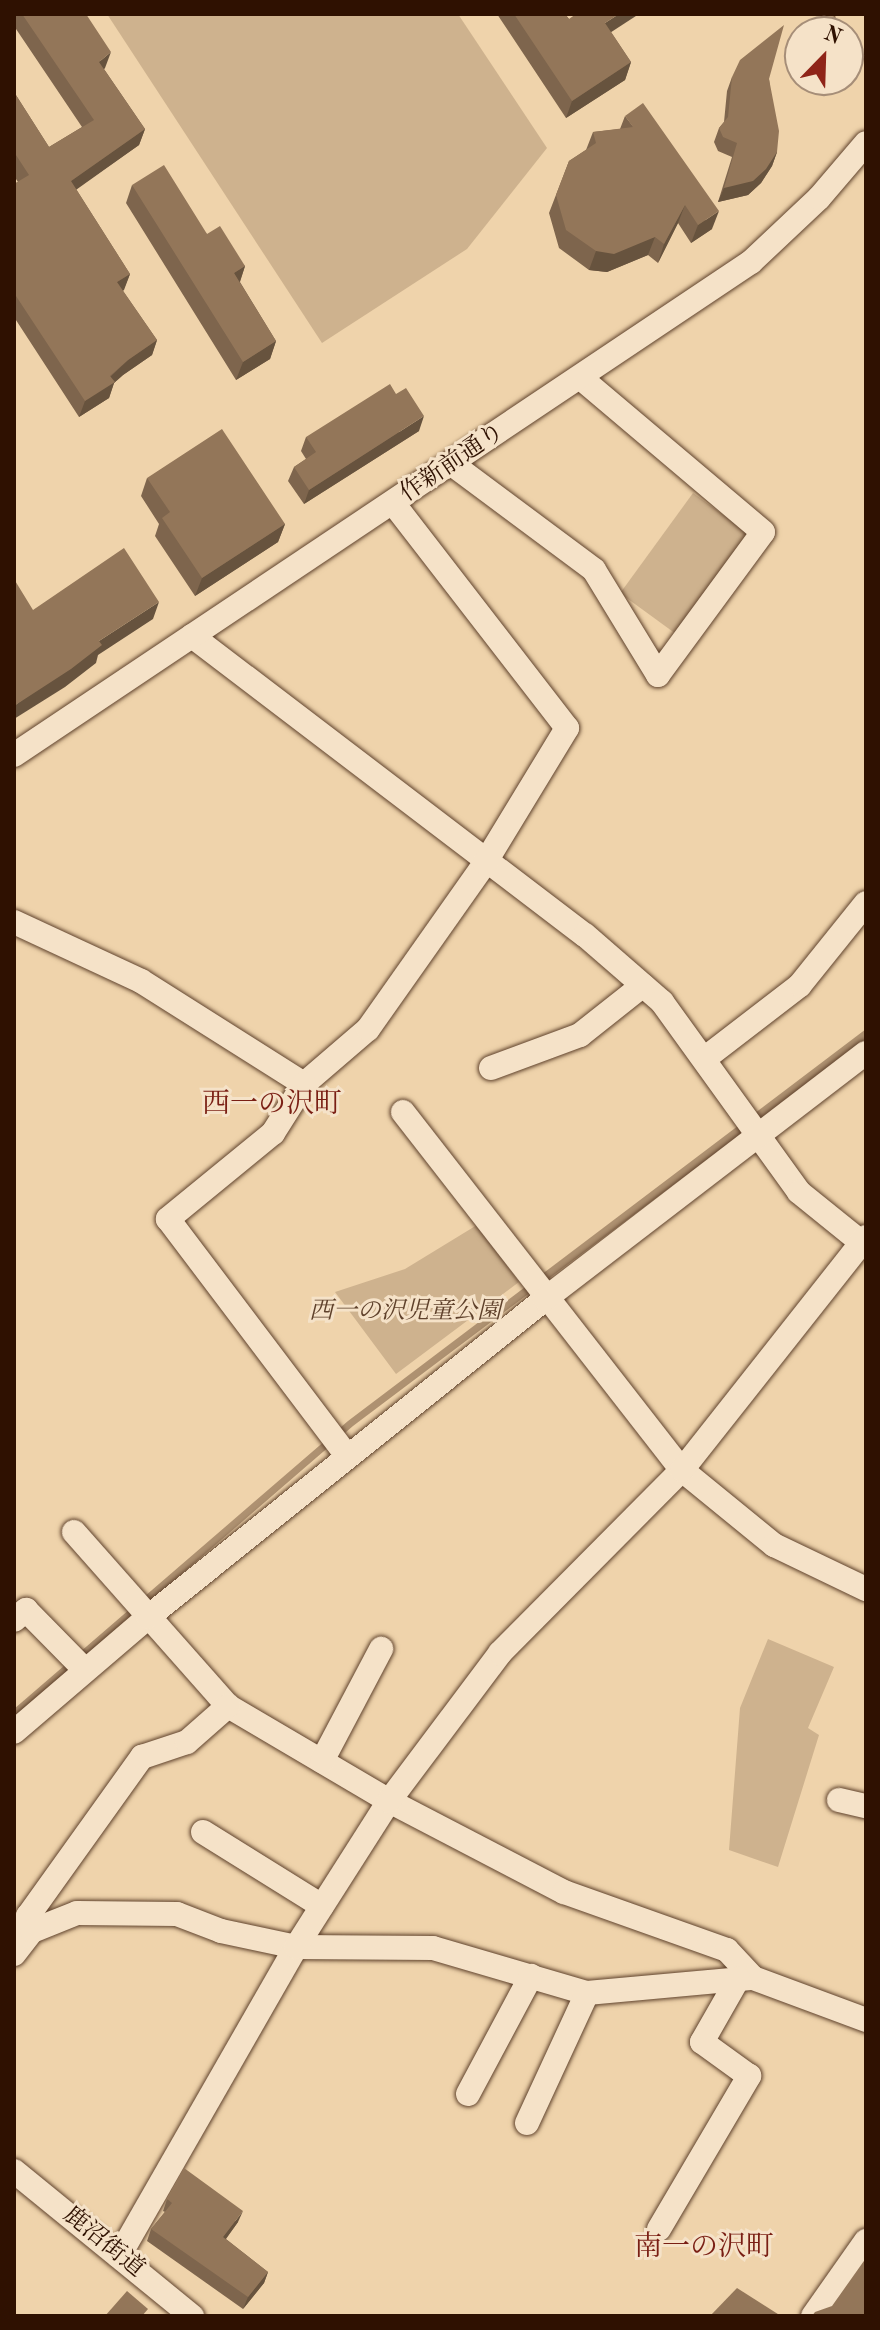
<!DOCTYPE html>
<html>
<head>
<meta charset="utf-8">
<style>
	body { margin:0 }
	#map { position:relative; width:880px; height:2330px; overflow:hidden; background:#efd3ab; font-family:"Old Standard TT","Noto Serif JP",serif }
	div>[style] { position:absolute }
	.green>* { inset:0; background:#ceb28e; transform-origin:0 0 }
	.water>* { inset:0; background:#ae9171 }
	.roads { filter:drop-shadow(0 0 2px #5f422c) drop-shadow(0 0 2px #5f422c) }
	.minor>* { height:24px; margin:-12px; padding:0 12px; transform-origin:12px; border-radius:12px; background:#f5e2c8 }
	.major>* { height:32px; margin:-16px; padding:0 16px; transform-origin:16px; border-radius:16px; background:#efd3ab }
	.wall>* { inset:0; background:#7e654d }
	.shaded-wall>* { inset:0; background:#67533e }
	.building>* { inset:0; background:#937659 }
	span { translate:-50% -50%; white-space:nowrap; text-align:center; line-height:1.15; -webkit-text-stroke:6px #f5e2c8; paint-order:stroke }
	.street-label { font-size:24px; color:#2f1101 }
	.park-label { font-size:24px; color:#5f412b; font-style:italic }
	.quarter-label { font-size:28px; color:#7a1f14 }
	.frame { position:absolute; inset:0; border:16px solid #2f1101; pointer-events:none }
	.north { position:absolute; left:784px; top:16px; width:80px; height:80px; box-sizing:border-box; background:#f5e2c8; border:2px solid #a68e78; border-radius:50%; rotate:23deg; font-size:22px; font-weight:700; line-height:32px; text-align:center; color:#2f1101 }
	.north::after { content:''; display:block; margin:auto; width:28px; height:36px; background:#8f2418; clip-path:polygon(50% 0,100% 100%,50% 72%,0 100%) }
</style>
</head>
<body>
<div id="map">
	<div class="green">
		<i style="clip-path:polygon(107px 14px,458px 14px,547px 148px,467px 249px,322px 343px)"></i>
		<i style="left:693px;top:493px;width:73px;height:124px;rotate:36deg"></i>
		<i style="clip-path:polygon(477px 1225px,519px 1282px,396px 1374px,335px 1292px,405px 1269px)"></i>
		<i style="clip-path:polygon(768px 1639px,834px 1667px,808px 1728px,819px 1735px,778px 1867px,729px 1850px,740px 1708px)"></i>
	</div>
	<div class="water">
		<i style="clip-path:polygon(866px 1029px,866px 1040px,353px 1426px,14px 1719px,14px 1709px,348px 1421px)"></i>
	</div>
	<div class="roads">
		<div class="minor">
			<i style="left:452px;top:464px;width:177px;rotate:36.7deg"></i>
			<i style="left:594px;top:570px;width:123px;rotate:58.6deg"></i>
			<i style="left:658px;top:675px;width:177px;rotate:-53.7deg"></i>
			<i style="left:763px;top:532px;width:238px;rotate:-139.8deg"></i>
			<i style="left:192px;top:636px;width:494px;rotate:37.3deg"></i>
			<i style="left:585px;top:935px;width:102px;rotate:41deg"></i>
			<i style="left:662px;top:1002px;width:234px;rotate:54.2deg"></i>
			<i style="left:799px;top:1192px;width:86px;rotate:38.9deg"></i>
			<i style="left:14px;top:755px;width:887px;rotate:-33.78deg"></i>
			<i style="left:751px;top:262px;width:93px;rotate:-43.3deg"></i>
			<i style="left:819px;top:198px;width:72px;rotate:-49.5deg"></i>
			<i style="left:14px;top:922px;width:140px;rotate:24.9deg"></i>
			<i style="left:141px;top:981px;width:193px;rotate:32.3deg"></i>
			<i style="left:304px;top:1084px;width:84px;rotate:-40.7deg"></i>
			<i style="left:368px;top:1029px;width:203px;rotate:-54.8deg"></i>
			<i style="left:485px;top:863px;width:158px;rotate:-58.7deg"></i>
			<i style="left:567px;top:728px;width:283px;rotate:-127.7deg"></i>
			<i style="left:704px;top:1059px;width:121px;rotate:-37.6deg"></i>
			<i style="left:800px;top:985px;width:105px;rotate:-51.2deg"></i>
			<i style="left:491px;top:1068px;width:95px;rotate:-20.3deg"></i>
			<i style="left:580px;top:1035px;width:80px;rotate:-38.4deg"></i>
			<i style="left:304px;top:1084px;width:58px;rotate:122.3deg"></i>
			<i style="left:273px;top:1133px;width:136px;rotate:140.7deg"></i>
			<i style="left:168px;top:1219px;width:298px;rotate:52.9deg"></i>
			<i style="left:403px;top:1112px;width:454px;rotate:52.1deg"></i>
			<i style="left:682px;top:1470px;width:119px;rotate:39.2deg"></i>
			<i style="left:774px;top:1545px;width:102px;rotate:25.6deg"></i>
			<i style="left:74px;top:1532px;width:232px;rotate:48.5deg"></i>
			<i style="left:228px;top:1706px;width:187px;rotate:30.5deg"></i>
			<i style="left:389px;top:1801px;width:197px;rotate:27.5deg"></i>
			<i style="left:564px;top:1892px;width:173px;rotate:19.6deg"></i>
			<i style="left:727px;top:1950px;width:38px;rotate:47deg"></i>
			<i style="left:753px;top:1978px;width:121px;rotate:20.4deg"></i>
			<i style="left:14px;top:1620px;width:16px;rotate:-40deg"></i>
			<i style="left:26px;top:1610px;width:84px;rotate:45.5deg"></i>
			<i style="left:14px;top:1732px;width:177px;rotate:-40.6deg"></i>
			<i style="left:148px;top:1617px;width:509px;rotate:-38.69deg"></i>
			<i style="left:545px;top:1299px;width:404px;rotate:-37.5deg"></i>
			<i style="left:322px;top:1761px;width:127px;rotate:-62.2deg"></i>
			<i style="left:839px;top:1800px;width:28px;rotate:13deg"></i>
			<i style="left:203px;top:1832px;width:140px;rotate:31.9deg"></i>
			<i style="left:19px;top:1942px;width:28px;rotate:-71deg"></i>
			<i style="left:28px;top:1916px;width:196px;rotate:-54.4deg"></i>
			<i style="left:142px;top:1757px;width:47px;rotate:-18.4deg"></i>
			<i style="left:187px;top:1742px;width:55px;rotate:-41.3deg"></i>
			<i style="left:14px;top:1954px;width:29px;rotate:-52deg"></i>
			<i style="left:32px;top:1931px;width:48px;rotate:-21.8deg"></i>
			<i style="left:77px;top:1913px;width:100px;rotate:0.6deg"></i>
			<i style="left:177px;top:1914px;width:47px;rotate:21.1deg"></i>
			<i style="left:221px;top:1931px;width:77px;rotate:12deg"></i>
			<i style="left:296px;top:1947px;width:137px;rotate:0.4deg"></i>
			<i style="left:433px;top:1948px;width:160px;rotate:16.3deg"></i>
			<i style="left:587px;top:1993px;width:167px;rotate:-5.2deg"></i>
			<i style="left:468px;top:2094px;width:134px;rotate:-61.9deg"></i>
			<i style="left:527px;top:2123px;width:143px;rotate:-65.2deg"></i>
			<i style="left:14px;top:2171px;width:230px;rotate:39.2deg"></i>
			<i style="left:659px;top:2229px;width:178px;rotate:-59.5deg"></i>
			<i style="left:749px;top:2076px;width:58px;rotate:-144.1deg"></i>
			<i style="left:702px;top:2042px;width:73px;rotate:-60.3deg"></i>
			<i style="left:119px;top:2256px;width:356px;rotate:-60.2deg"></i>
			<i style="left:296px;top:1947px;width:173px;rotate:-57.5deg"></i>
			<i style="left:389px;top:1801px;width:185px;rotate:-53.1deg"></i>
			<i style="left:500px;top:1653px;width:258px;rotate:-45.2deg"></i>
			<i style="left:682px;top:1470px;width:297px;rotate:-51.7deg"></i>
			<i style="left:813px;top:2316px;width:92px;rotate:-54.8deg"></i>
		</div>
		<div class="major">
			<i style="left:851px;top:14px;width:32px;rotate:62deg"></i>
		</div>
	</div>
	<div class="wall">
		<i style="clip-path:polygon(14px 14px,70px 14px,105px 68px,104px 69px,145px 129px,139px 145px,76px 189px,130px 274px,123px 291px,157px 340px,152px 355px,123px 375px,114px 383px,109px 398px,79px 417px,14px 317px,14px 184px,18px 182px,14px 176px,14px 92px,49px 147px,82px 127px,14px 26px)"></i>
		<i style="clip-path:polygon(497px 14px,565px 14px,569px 19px,611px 32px,631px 62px,625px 80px,566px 118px)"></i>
		<i style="clip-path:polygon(732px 77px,769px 79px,777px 152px,772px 166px,761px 183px,748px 195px,718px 202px,732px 157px,718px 151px,714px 142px,719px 128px,724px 122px,727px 91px)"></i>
		<i style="clip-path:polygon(625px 116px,712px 229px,691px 243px,678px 223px,658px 263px,648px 255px,607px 272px,589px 270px,559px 248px,549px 213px,569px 161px,586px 150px,593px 132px,620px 129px)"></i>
		<i style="clip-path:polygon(132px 185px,207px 234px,245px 266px,240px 282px,276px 341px,270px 359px,236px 380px,126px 203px)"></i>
		<i style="clip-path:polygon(419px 431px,304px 504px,288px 481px,294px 467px,306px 459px,301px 451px,306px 437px)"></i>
		<i style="clip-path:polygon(147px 478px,285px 524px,278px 542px,195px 596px,155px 536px,159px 524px,141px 496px)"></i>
		<i style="clip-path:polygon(167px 2199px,238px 2222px,226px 2239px,268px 2272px,264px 2283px,243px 2309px,147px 2241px,151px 2229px,165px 2212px,163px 2211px)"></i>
	</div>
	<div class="shaded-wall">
		<i style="clip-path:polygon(619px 14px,639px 14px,599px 40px,605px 23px)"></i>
		<i style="clip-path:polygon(111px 52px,105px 68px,93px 77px,99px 62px)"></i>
		<i style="clip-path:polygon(631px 62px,625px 80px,566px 118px,572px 101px)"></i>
		<i style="clip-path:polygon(145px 129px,139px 145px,66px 197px,71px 181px)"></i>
		<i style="clip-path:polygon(777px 152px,772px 166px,761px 183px,748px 195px,718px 202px,724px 188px)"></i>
		<i style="clip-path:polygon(685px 205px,678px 223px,658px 263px,664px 244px)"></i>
		<i style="clip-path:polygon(719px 211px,712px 229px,691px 243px,698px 225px)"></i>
		<i style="clip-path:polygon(655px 237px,648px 255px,607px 272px,589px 270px,596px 251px)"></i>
		<i style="clip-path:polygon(245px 266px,239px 284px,234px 273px)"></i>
		<i style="clip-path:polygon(130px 274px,124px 290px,112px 298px,117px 282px)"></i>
		<i style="clip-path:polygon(157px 340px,152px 355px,123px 375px,114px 383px,109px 398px,79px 417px,85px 401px,128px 360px)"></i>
		<i style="clip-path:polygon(276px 341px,270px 359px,236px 380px,243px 362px)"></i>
		<i style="clip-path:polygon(424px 416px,419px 431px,304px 504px,309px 490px)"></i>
		<i style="clip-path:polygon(285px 524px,278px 542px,195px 596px,202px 578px)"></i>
		<i style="clip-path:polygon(159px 602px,153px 619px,98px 655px,96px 663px,65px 687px,14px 719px,14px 706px,99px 641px)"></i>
		<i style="clip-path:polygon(243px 2211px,238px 2222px,219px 2248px,223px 2237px)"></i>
		<i style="clip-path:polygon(268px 2272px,264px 2283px,243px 2309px,248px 2297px)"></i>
	</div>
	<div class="building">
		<i style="clip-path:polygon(22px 14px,70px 14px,72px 16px,75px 14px,86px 14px,111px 52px,99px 62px,145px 129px,71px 181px,130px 274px,117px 282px,157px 340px,128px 360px,110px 376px,115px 382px,85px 401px,14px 293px,14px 184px,29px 175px,14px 152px,14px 92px,49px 147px,94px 120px)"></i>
		<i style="clip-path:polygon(514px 14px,565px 14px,569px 19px,576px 14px,619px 14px,605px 23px,631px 62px,572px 101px)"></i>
		<i style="clip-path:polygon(784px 25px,769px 79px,779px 131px,777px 152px,766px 169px,753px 181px,724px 188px,737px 143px,723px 137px,719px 128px,728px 117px,732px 77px,740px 60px)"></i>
		<i style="clip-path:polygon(643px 103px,719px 211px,698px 225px,685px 205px,664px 244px,655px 237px,614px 254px,596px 251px,566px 230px,556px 195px,569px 161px,596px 143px,593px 132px,633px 127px,625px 116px)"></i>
		<i style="clip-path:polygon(164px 165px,207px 234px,220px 226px,245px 266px,234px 273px,276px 341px,243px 362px,132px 185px)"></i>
		<i style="clip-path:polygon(390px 384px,396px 394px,406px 388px,424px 416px,309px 490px,294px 467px,316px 452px,306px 437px)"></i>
		<i style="clip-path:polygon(222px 429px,285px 524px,202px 578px,162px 518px,170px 512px,147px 478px)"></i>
		<i style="clip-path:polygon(124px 548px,159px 602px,99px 641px,102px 645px,71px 669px,14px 706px,14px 579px,33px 610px)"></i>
		<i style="clip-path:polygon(184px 2168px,243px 2211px,223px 2237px,268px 2272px,248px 2297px,151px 2229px,172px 2203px,167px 2199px)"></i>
		<i style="clip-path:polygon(866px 2258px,866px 2316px,812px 2316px,815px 2312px,832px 2306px)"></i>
		<i style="clip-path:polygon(737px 2288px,781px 2316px,710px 2316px)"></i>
		<i style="clip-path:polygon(127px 2291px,148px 2309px,142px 2316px,105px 2316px)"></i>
	</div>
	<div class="street-label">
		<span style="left:453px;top:464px;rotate:-34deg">作新前通り</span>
		<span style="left:103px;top:2243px;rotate:39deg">鹿沼街道</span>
	</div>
	<div class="park-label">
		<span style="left:405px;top:1313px">西一の沢児童公園</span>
	</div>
	<div class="quarter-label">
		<span style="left:272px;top:1105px">西一の沢町</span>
		<span style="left:704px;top:2248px">南一の沢町</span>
	</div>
	<div class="frame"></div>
	<div class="north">N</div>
</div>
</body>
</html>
